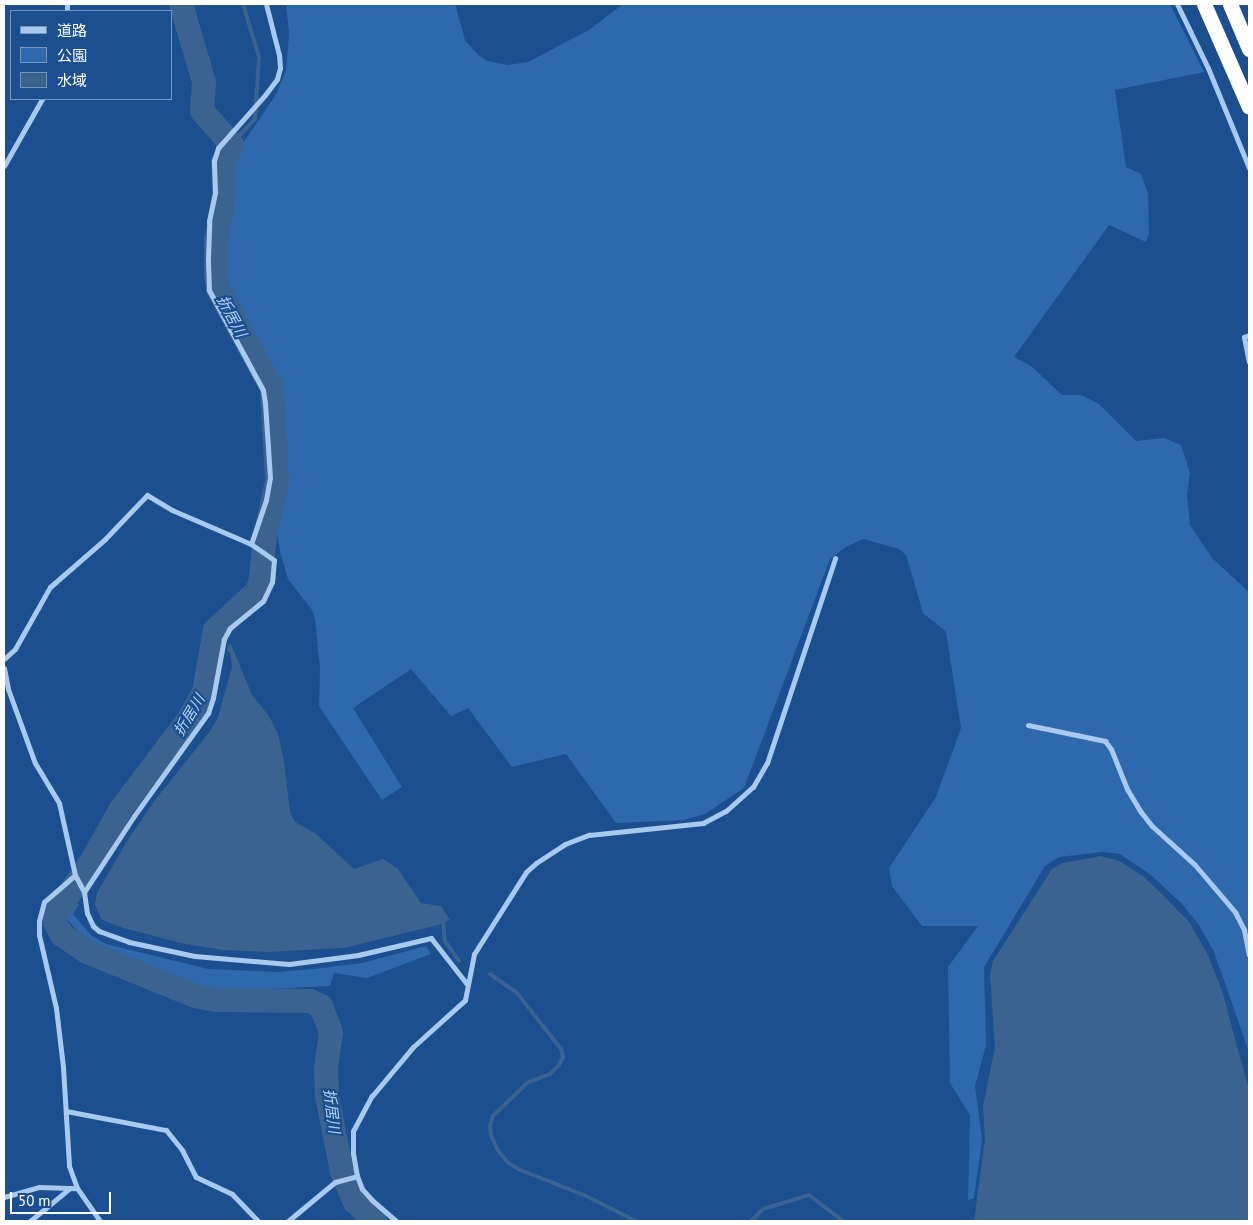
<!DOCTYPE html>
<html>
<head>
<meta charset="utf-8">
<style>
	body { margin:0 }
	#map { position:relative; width:1253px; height:1225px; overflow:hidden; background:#1b4f8f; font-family:"PT Sans","Noto Sans JP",sans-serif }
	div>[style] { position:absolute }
	.green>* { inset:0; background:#2e69ad }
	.water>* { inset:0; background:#3c6290 }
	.stream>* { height:4px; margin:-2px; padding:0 2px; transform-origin:2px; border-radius:2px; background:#3c6290 }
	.river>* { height:24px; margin:-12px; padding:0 12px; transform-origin:12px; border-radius:12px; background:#3c6290 }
	.street>* { height:5px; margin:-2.5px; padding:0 2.5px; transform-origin:2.5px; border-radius:2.5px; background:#a9c9ee }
	.highway>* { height:15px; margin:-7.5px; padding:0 7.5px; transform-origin:7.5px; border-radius:7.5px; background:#fff }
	span { translate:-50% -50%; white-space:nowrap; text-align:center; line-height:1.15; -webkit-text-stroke:4px #1b4f8f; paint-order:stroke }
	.water-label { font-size:15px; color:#b5d3f5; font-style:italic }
	.frame { position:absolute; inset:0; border:5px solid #fff; pointer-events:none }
	.legend { position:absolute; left:10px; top:10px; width:162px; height:90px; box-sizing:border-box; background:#1b4f8f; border:1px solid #7695bc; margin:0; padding:6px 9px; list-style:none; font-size:15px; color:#fff }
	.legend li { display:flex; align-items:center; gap:10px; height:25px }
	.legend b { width:25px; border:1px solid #7695bc }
	.scale { position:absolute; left:10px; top:1192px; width:101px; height:22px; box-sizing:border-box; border:2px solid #fff; border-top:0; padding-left:6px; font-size:15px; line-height:18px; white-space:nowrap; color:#fff; -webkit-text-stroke:4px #1b4f8f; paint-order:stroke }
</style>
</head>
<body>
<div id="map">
	<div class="green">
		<i style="clip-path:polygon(286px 4px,455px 4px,465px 40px,478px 55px,487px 61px,508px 65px,528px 62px,589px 30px,623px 4px,1170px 4px,1204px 72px,1115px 90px,1126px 167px,1141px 174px,1148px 194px,1149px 233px,1146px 242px,1109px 225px,1014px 357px,1031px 366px,1062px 395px,1081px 395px,1099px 404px,1136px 441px,1164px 438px,1181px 445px,1190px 473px,1187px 495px,1190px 525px,1212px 558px,1249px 592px,1249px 1052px,1214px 952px,1199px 925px,1182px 904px,1151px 875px,1120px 854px,1102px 852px,1059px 857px,1045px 866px,984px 967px,986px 1045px,975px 1086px,982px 1139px,974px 1198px,968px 1200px,970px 1115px,950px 1083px,948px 967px,978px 926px,922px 926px,892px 886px,889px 868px,936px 797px,961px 728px,946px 632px,923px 613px,906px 555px,899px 549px,863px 539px,846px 547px,830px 559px,744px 788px,705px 814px,684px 820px,616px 823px,566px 754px,512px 767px,468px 708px,451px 716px,411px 669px,353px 708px,402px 787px,382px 800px,319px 706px,320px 668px,315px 619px,312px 610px,288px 579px,280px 552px,274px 514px,282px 479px,275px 385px,223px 290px,218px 243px,228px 189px,227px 167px,275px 96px,286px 71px,289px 34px)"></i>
		<i style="clip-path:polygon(70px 903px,79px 904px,73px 914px,92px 936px,106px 944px,208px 969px,278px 972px,323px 968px,362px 963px,426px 946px,431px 954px,367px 978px,334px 973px,330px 986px,269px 989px,211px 989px,184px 983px,87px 942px,63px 914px)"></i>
	</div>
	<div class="water">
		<i style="clip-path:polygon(231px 644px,252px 695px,269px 716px,278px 734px,284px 761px,290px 812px,295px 822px,315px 833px,354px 869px,383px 859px,397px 868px,421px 903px,441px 906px,450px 920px,438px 925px,344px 948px,269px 952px,224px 950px,185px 944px,123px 928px,101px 919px,95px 904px,97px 893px,127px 841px,155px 800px,211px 730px,218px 717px,232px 667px,230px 653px,227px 651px,228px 645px)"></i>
		<i style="clip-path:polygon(1101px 856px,1119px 861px,1143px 876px,1166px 898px,1189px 922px,1207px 953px,1222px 991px,1248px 1086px,1249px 1221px,974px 1221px,985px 1139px,983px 1106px,995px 1047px,990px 974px,993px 961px,1052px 869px,1063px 863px)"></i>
	</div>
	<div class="stream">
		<i style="left:231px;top:144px;width:35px;rotate:-46deg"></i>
		<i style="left:255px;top:119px;width:62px;rotate:-86.3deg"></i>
		<i style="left:259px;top:57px;width:55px;rotate:-106.8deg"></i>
		<i style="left:443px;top:920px;width:21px;rotate:85deg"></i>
		<i style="left:445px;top:941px;width:24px;rotate:55deg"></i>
		<i style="left:490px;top:974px;width:33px;rotate:35deg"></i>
		<i style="left:517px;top:993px;width:71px;rotate:51.8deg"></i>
		<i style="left:561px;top:1049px;width:8px;rotate:76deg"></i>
		<i style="left:563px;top:1057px;width:9px;rotate:117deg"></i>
		<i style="left:559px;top:1065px;width:13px;rotate:135deg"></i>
		<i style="left:550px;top:1074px;width:25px;rotate:159deg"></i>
		<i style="left:527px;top:1083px;width:47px;rotate:135.9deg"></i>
		<i style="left:493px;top:1116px;width:10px;rotate:107deg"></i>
		<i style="left:490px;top:1126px;width:9px;rotate:84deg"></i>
		<i style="left:491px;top:1135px;width:15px;rotate:67deg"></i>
		<i style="left:497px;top:1149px;width:16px;rotate:52deg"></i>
		<i style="left:507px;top:1162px;width:13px;rotate:32deg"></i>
		<i style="left:518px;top:1169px;width:71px;rotate:21.5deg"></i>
		<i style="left:584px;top:1195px;width:58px;rotate:26.6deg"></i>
		<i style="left:751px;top:1221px;width:17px;rotate:-45deg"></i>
		<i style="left:763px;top:1209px;width:48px;rotate:-16.9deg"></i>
		<i style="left:809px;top:1195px;width:43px;rotate:37.4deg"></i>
	</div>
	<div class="river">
		<i style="left:181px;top:4px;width:81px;rotate:73.6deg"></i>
		<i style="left:204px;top:82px;width:29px;rotate:94deg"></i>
		<i style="left:202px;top:111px;width:45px;rotate:48.6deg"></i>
		<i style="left:232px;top:145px;width:19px;rotate:118deg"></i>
		<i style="left:223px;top:162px;width:32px;rotate:88deg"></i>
		<i style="left:224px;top:194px;width:48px;rotate:99.7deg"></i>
		<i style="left:216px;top:241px;width:35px;rotate:90deg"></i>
		<i style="left:216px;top:276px;width:13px;rotate:81deg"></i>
		<i style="left:218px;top:289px;width:114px;rotate:61.6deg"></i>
		<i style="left:272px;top:389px;width:92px;rotate:86.9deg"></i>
		<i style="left:277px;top:481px;width:56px;rotate:102.3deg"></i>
		<i style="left:265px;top:536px;width:49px;rotate:95.8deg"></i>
		<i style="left:260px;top:585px;width:9px;rotate:122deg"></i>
		<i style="left:255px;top:593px;width:54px;rotate:137.2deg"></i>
		<i style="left:215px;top:630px;width:63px;rotate:100.1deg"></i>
		<i style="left:204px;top:692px;width:31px;rotate:119deg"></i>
		<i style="left:189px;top:719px;width:113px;rotate:127.1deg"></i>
		<i style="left:121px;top:809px;width:61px;rotate:119.5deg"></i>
		<i style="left:91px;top:862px;width:65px;rotate:124.4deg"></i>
		<i style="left:54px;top:916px;width:6px;rotate:81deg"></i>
		<i style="left:55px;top:922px;width:15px;rotate:62deg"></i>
		<i style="left:62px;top:935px;width:30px;rotate:34deg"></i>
		<i style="left:87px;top:952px;width:117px;rotate:22.2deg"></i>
		<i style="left:195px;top:996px;width:21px;rotate:11deg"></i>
		<i style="left:216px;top:1000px;width:94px;rotate:0.6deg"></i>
		<i style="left:310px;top:1001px;width:12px;rotate:24deg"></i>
		<i style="left:321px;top:1006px;width:28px;rotate:69deg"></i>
		<i style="left:331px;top:1032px;width:37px;rotate:98deg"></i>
		<i style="left:326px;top:1069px;width:27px;rotate:88deg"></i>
		<i style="left:327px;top:1096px;width:77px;rotate:78.8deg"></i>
		<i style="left:342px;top:1172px;width:33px;rotate:67deg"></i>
		<i style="left:355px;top:1202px;width:28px;rotate:44deg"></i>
	</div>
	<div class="street">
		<i style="left:67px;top:4px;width:7px;rotate:90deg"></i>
		<i style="left:1177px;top:4px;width:71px;rotate:64.2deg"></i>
		<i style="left:1208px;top:68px;width:108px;rotate:67.7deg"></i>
		<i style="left:4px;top:166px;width:77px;rotate:-60.4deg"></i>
		<i style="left:1249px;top:335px;width:5px;rotate:158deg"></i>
		<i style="left:1244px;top:337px;width:25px;rotate:79deg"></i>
		<i style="left:251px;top:544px;width:46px;rotate:-71.2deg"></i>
		<i style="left:266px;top:500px;width:22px;rotate:-80deg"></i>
		<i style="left:270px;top:478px;width:75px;rotate:-93.8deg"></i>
		<i style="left:265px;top:403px;width:13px;rotate:-99deg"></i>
		<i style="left:263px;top:390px;width:114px;rotate:-118.4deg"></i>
		<i style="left:209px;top:290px;width:31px;rotate:-92deg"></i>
		<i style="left:208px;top:259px;width:38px;rotate:-88deg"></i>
		<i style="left:209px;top:221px;width:30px;rotate:-78deg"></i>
		<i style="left:215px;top:192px;width:31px;rotate:-92deg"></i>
		<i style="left:214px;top:161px;width:14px;rotate:-73deg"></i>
		<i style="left:218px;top:148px;width:71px;rotate:-48.4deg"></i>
		<i style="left:265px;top:95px;width:20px;rotate:-53deg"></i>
		<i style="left:277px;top:79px;width:11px;rotate:-75deg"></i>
		<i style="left:280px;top:68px;width:13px;rotate:-94deg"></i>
		<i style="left:279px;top:55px;width:53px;rotate:-104.3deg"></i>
		<i style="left:4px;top:659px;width:15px;rotate:-42deg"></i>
		<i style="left:15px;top:649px;width:71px;rotate:-60.6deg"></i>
		<i style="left:50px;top:587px;width:73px;rotate:-41.1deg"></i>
		<i style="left:105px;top:539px;width:61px;rotate:-46.3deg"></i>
		<i style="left:147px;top:495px;width:29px;rotate:31deg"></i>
		<i style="left:172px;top:510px;width:86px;rotate:23.3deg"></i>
		<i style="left:251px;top:544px;width:28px;rotate:35deg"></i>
		<i style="left:274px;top:560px;width:22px;rotate:95deg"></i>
		<i style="left:272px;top:582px;width:21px;rotate:115deg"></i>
		<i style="left:263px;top:601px;width:43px;rotate:140.7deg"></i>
		<i style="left:230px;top:628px;width:13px;rotate:119deg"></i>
		<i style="left:224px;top:639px;width:60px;rotate:100.6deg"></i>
		<i style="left:213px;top:698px;width:16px;rotate:108deg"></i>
		<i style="left:208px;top:713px;width:127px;rotate:125.7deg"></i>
		<i style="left:134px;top:816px;width:91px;rotate:123.3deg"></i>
		<i style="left:4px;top:668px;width:21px;rotate:79deg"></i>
		<i style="left:8px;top:689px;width:79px;rotate:70deg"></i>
		<i style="left:35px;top:763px;width:47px;rotate:59deg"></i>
		<i style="left:59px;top:803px;width:74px;rotate:77.5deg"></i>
		<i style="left:75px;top:875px;width:19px;rotate:62deg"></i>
		<i style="left:84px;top:892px;width:21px;rotate:82deg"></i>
		<i style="left:87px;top:913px;width:14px;rotate:65deg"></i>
		<i style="left:93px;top:926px;width:8px;rotate:40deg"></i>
		<i style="left:99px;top:931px;width:32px;rotate:20deg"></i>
		<i style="left:129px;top:942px;width:67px;rotate:12deg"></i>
		<i style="left:195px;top:956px;width:94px;rotate:4.9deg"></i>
		<i style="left:289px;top:964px;width:70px;rotate:-7.4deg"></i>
		<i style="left:358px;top:955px;width:75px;rotate:-13.1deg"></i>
		<i style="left:431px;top:938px;width:58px;rotate:52deg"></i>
		<i style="left:1028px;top:725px;width:79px;rotate:11.7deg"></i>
		<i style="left:1105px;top:741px;width:10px;rotate:53deg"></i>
		<i style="left:1111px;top:749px;width:43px;rotate:68.2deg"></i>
		<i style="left:1127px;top:789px;width:27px;rotate:59deg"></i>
		<i style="left:1141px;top:812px;width:18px;rotate:52deg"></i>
		<i style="left:1152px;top:826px;width:58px;rotate:42.2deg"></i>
		<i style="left:1195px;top:865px;width:62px;rotate:49.6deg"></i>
		<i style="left:1235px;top:912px;width:20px;rotate:63deg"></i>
		<i style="left:1244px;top:930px;width:25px;rotate:79deg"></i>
		<i style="left:75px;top:875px;width:41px;rotate:138.9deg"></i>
		<i style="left:44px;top:902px;width:20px;rotate:105deg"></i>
		<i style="left:39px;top:921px;width:14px;rotate:90deg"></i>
		<i style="left:39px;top:935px;width:75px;rotate:76.9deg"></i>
		<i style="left:56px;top:1008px;width:59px;rotate:83.2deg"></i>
		<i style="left:63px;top:1067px;width:99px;rotate:86.5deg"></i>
		<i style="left:69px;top:1166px;width:23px;rotate:70deg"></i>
		<i style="left:77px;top:1188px;width:40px;rotate:55.1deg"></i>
		<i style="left:66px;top:1111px;width:102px;rotate:10.8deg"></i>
		<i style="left:166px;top:1130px;width:26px;rotate:51deg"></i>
		<i style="left:182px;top:1150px;width:30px;rotate:63deg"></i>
		<i style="left:196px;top:1177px;width:40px;rotate:25deg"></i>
		<i style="left:232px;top:1194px;width:37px;rotate:46deg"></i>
		<i style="left:4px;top:1197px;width:36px;rotate:-16deg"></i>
		<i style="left:39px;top:1187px;width:38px;rotate:2deg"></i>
		<i style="left:30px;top:1221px;width:52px;rotate:-39.5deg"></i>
		<i style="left:288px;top:1221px;width:61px;rotate:-39.7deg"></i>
		<i style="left:335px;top:1182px;width:23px;rotate:-15deg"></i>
		<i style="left:396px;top:1221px;width:32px;rotate:-139deg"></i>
		<i style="left:372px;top:1200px;width:15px;rotate:-132deg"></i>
		<i style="left:362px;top:1189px;width:14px;rotate:-111deg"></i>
		<i style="left:357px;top:1176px;width:23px;rotate:-100deg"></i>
		<i style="left:353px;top:1153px;width:22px;rotate:-90deg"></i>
		<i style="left:353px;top:1131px;width:40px;rotate:-62deg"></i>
		<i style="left:372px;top:1096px;width:64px;rotate:-50.1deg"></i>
		<i style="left:413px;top:1047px;width:70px;rotate:-42.1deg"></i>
		<i style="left:465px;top:1000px;width:47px;rotate:-78.9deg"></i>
		<i style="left:474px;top:954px;width:97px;rotate:-57.6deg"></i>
		<i style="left:526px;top:872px;width:13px;rotate:-42deg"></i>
		<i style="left:536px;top:863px;width:35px;rotate:-33deg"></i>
		<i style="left:565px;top:844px;width:26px;rotate:-21deg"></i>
		<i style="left:589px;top:835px;width:115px;rotate:-6deg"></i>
		<i style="left:703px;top:823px;width:26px;rotate:-28deg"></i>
		<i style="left:726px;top:811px;width:36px;rotate:-42deg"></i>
		<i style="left:753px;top:787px;width:28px;rotate:-60deg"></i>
		<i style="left:767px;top:763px;width:216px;rotate:-71.6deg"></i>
	</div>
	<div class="highway">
		<i style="left:1204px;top:4px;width:112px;rotate:66.4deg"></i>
		<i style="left:1230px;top:4px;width:49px;rotate:67.1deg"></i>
	</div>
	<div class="water-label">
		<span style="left:232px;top:316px;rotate:62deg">折居川</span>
		<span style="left:189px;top:715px;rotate:-59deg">折居川</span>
		<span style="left:332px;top:1111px;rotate:83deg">折居川</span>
	</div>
	<div class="frame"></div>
	<ul class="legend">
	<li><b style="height:6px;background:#a9c9ee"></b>道路</li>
	<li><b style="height:14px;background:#2e69ad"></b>公園</li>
	<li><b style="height:14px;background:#3c6290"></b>水域</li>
	</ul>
	<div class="scale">50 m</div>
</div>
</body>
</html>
